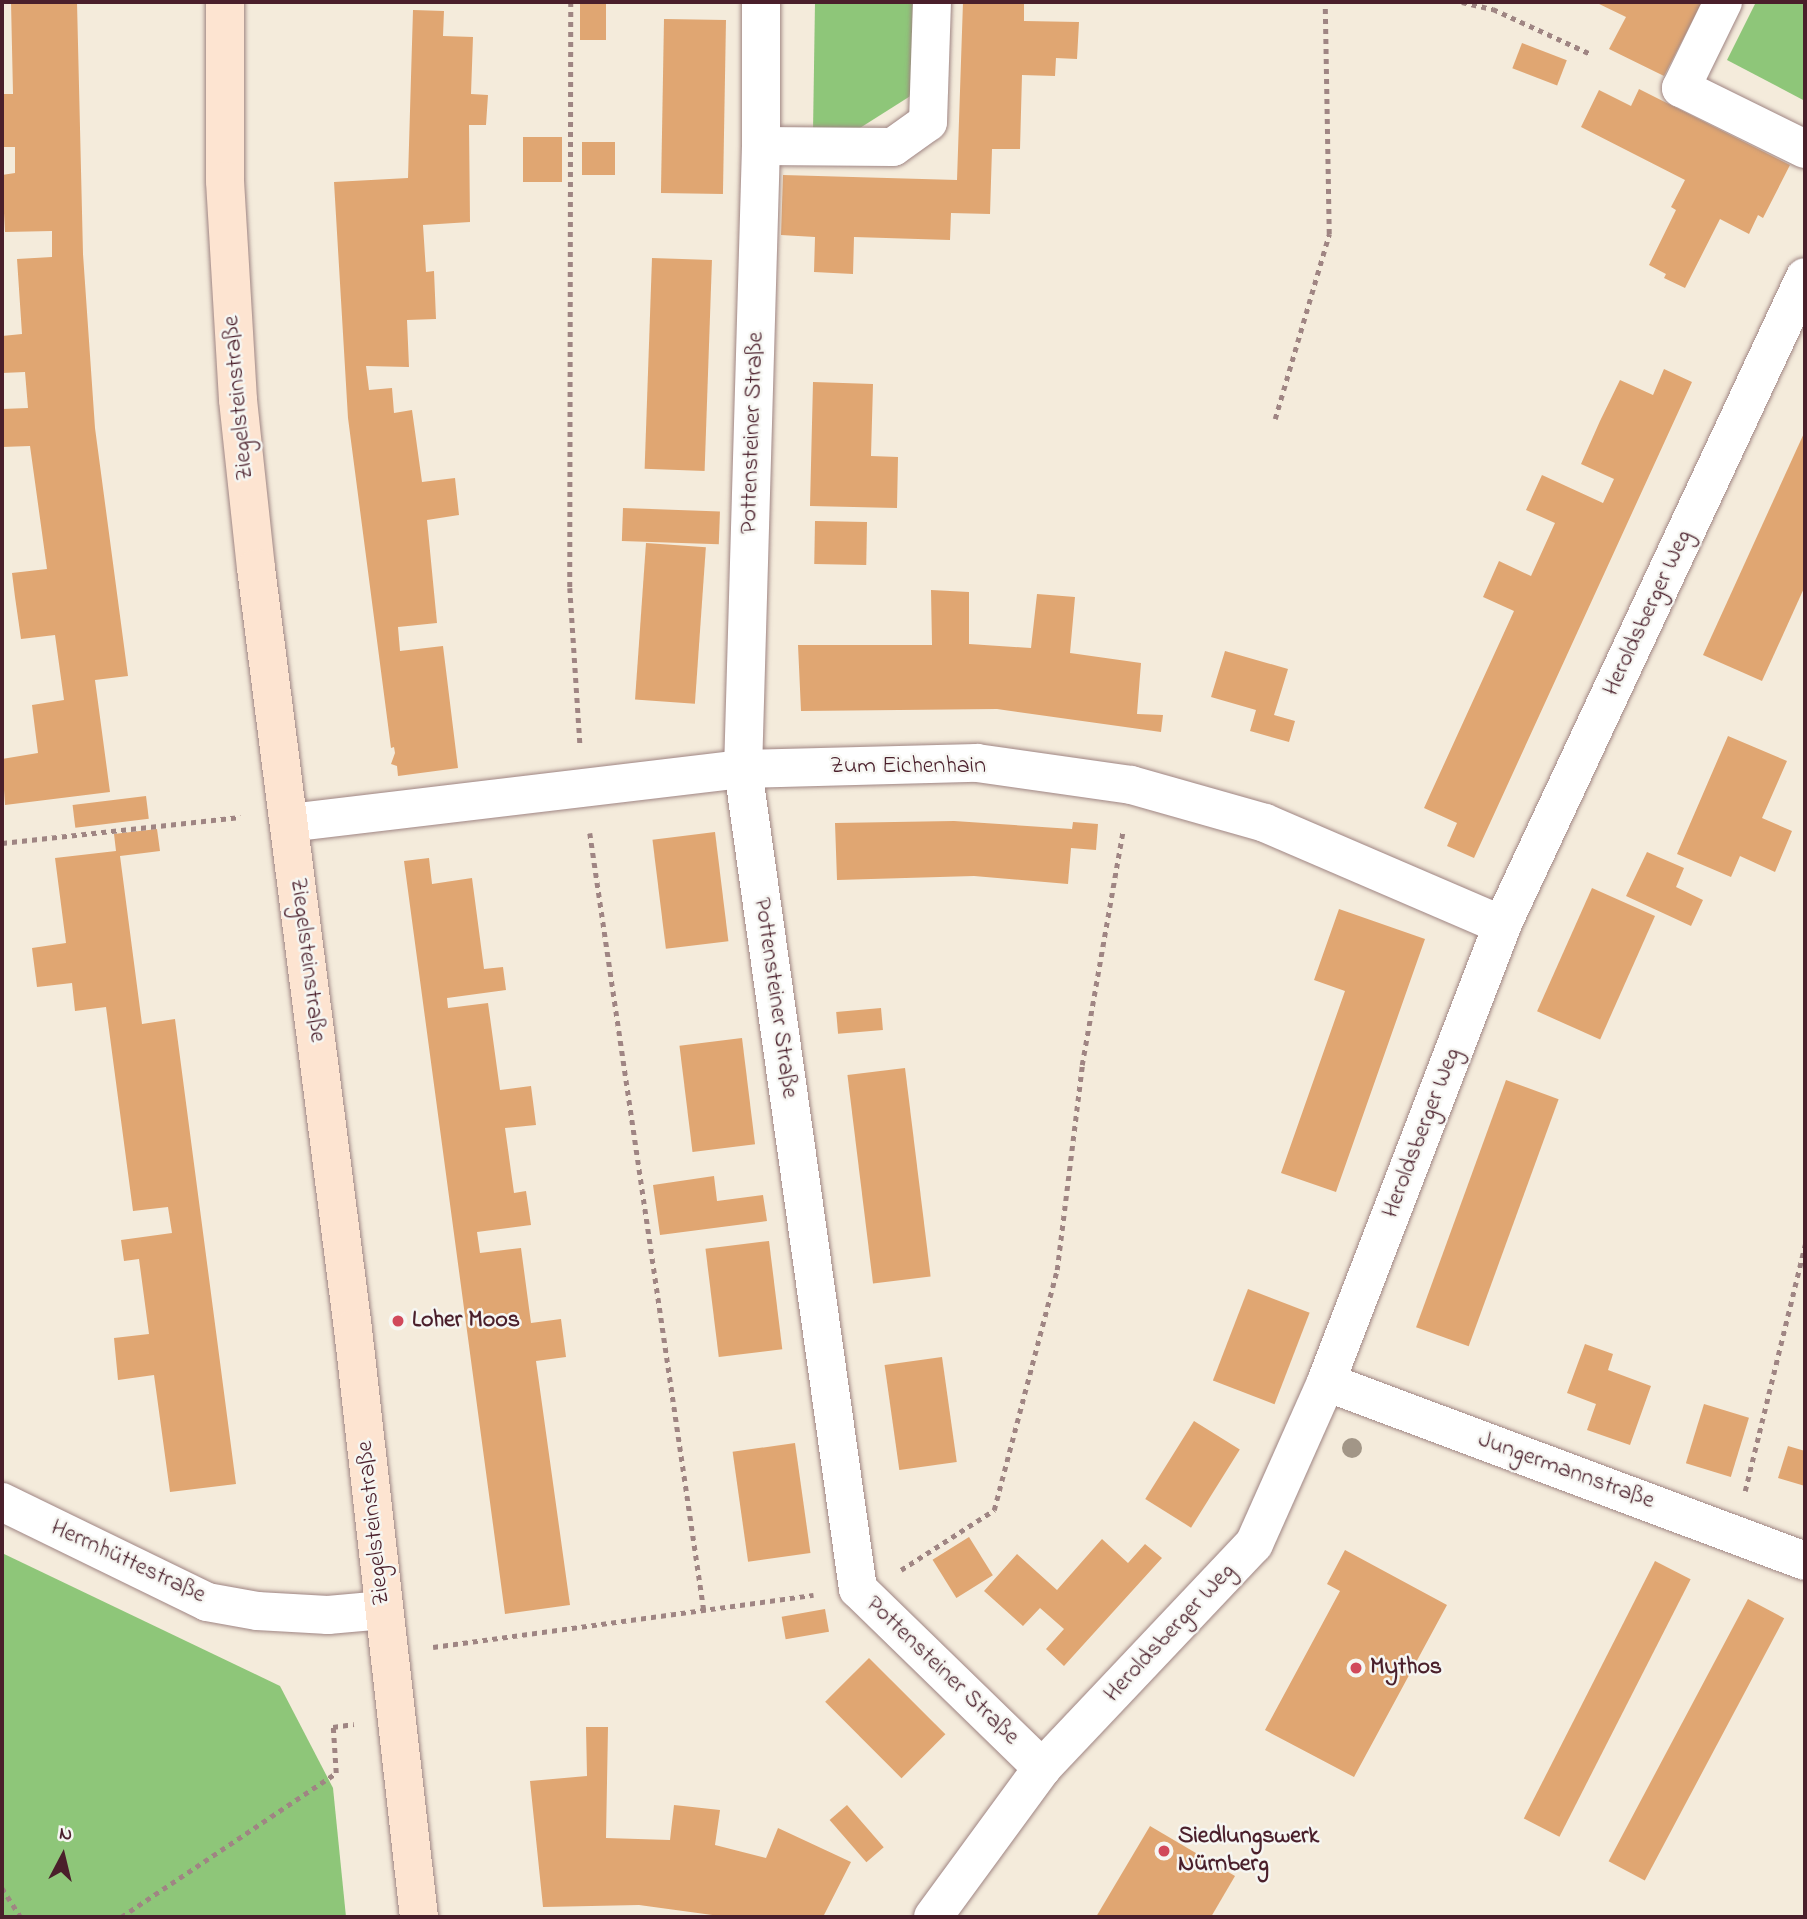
<!DOCTYPE html>
<html>
<head>
<meta charset="utf-8">
<style>
	body { margin:0 }
	#map { position:relative; width:1807px; height:1919px; overflow:hidden; background:#f4ebdb; font-family:"Indie Flower",sans-serif }
	div>[style] { position:absolute }
	.green>* { inset:0; background:#8ec679 }
	.building>* { inset:0; background:#e0a672; transform-origin:0 0 }
	.path>* { height:4.5px; margin-top:-2.25px; transform-origin:0; background:repeating-linear-gradient(90deg,#9f8583 0 5px,transparent 0 10px) }
	.roads { filter:drop-shadow(0 0 2px #9f8583) drop-shadow(0 0 2px #9f8583) }
	.minor>* { height:38px; margin:-19px; padding:0 19px; transform-origin:19px; border-radius:19px; background:#fff }
	.secondary>* { height:38px; margin:-19px; padding:0 19px; transform-origin:19px; border-radius:19px; background:#fde4d1 }
	.trees>* { width:20px; height:20px; margin:-10px; border-radius:50%; background:#a29687 }
	.dots>* { width:19px; height:19px; translate:-50% -50%; box-sizing:border-box; border:4px solid #f6f6f2; border-radius:50% }
	span { translate:-50% -50%; white-space:nowrap; text-align:center; line-height:1.15; -webkit-text-stroke:5px #f6f6f2; paint-order:stroke }
	.street-label { font-size:24px; color:#4a1f2b }
	.poi-label { font-size:24px; color:#4a1f2b; font-weight:700 }
	.left { translate:0 -50%; text-align:left }
	.frame { position:absolute; inset:0; border:4px solid #4a1f2b; pointer-events:none }
	.north { position:absolute; left:28px; top:1821px; width:70px; height:70px; -webkit-text-stroke:5px #f6f6f2; paint-order:stroke; rotate:7deg; font-size:19px; font-weight:700; line-height:28px; text-align:center; color:#4a1f2b }
	.north::after { content:''; display:block; margin:auto; width:24px; height:32px; background:#4a1f2b; clip-path:polygon(50% 0,100% 100%,50% 72%,0 100%) }
</style>
</head>
<body>
<div id="map">
	<div class="green">
		<i style="clip-path:polygon(815px 2px,913px 2px,912px 95px,852px 133px,813px 132px)"></i>
		<i style="clip-path:polygon(1756px 2px,1805px 2px,1805px 101px,1727px 60px)"></i>
		<i style="clip-path:polygon(2px 1553px,280px 1686px,333px 1788px,346px 1917px,2px 1917px)"></i>
	</div>
	<div class="building">
		<i style="clip-path:polygon(11px 2px,77px 2px,83px 254px,95px 428px,128px 676px,95px 680px,110px 792px,5px 805px,2px 759px,38px 753px,32px 705px,64px 700px,55px 635px,21px 639px,15px 597px,12px 573px,47px 569px,30px 446px,2px 447px,2px 409px,28px 408px,25px 372px,2px 373px,2px 336px,22px 334px,17px 259px,52px 257px,52px 231px,5px 232px,2px 175px,15px 173px,15px 147px,2px 147px,2px 94px,13px 94px)"></i>
		<i style="left:580px;top:2px;width:26px;height:38px"></i>
		<i style="clip-path:polygon(963px 2px,1024px 2px,1024px 21px,1079px 22px,1077px 59px,1056px 58px,1055px 76px,1022px 75px,1020px 149px,992px 149px,990px 214px,951px 213px,950px 240px,854px 237px,853px 274px,814px 272px,815px 237px,781px 235px,783px 175px,957px 180px)"></i>
		<i style="clip-path:polygon(1595px 2px,1702px 2px,1664px 76px,1609px 49px,1626px 17px)"></i>
		<i style="clip-path:polygon(413px 10px,444px 11px,443px 36px,473px 37px,471px 94px,488px 95px,486px 125px,469px 125px,470px 222px,423px 225px,426px 272px,434px 271px,436px 319px,407px 320px,409px 367px,366px 366px,369px 390px,392px 388px,394px 413px,412px 410px,422px 482px,455px 478px,459px 515px,427px 520px,437px 623px,398px 627px,400px 651px,443px 646px,458px 768px,398px 776px,397px 766px,391px 764px,395px 753px,394px 747px,391px 748px,348px 418px,334px 182px,408px 178px)"></i>
		<i style="left:664px;top:19px;width:62px;height:174px;rotate:1deg"></i>
		<i style="left:1522px;top:43px;width:48px;height:27px;rotate:21deg"></i>
		<i style="clip-path:polygon(1639px 89px,1790px 165px,1763px 218px,1758px 215px,1749px 234px,1720px 219px,1685px 288px,1664px 278px,1666px 274px,1649px 265px,1676px 210px,1671px 207px,1685px 180px,1581px 127px,1599px 90px,1631px 106px)"></i>
		<i style="left:523px;top:137px;width:39px;height:45px"></i>
		<i style="left:582px;top:142px;width:33px;height:33px"></i>
		<i style="left:652px;top:258px;width:60px;height:211px;rotate:2deg"></i>
		<i style="clip-path:polygon(1664px 369px,1692px 382px,1474px 858px,1447px 846px,1457px 823px,1424px 808px,1514px 611px,1483px 597px,1499px 561px,1531px 576px,1555px 523px,1526px 510px,1542px 475px,1603px 503px,1614px 479px,1581px 464px,1600px 421px,1620px 380px,1653px 395px)"></i>
		<i style="clip-path:polygon(813px 382px,873px 384px,871px 456px,898px 457px,897px 508px,810px 506px)"></i>
		<i style="clip-path:polygon(1805px 431px,1805px 586px,1762px 681px,1703px 655px)"></i>
		<i style="left:623px;top:508px;width:97px;height:33px;rotate:2deg"></i>
		<i style="left:815px;top:521px;width:52px;height:43px;rotate:1deg"></i>
		<i style="left:646px;top:543px;width:60px;height:157px;rotate:4deg"></i>
		<i style="clip-path:polygon(931px 590px,969px 592px,969px 644px,1031px 648px,1037px 594px,1075px 597px,1070px 653px,1141px 663px,1137px 714px,1163px 715px,1161px 732px,997px 709px,801px 711px,798px 645px,932px 645px)"></i>
		<i style="clip-path:polygon(1225px 651px,1288px 669px,1274px 715px,1295px 721px,1289px 742px,1250px 731px,1256px 710px,1211px 697px)"></i>
		<i style="clip-path:polygon(1728px 736px,1787px 761px,1762px 818px,1792px 831px,1775px 872px,1740px 856px,1731px 877px,1677px 854px)"></i>
		<i style="left:146px;top:796px;width:23px;height:74px;rotate:83deg"></i>
		<i style="clip-path:polygon(954px 821px,1072px 829px,1073px 822px,1098px 824px,1096px 850px,1071px 848px,1068px 884px,974px 876px,837px 880px,835px 823px)"></i>
		<i style="clip-path:polygon(157px 829px,160px 851px,120px 856px,142px 1024px,175px 1019px,236px 1484px,170px 1492px,154px 1375px,118px 1380px,114px 1338px,149px 1334px,139px 1259px,124px 1261px,121px 1240px,172px 1233px,168px 1207px,133px 1211px,106px 1007px,75px 1011px,72px 983px,37px 987px,32px 948px,66px 943px,55px 858px,116px 851px,114px 834px)"></i>
		<i style="left:715px;top:832px;width:110px;height:63px;rotate:83deg"></i>
		<i style="clip-path:polygon(1647px 852px,1684px 868px,1676px 887px,1703px 900px,1691px 926px,1626px 896px)"></i>
		<i style="clip-path:polygon(429px 858px,432px 884px,472px 878px,484px 969px,503px 967px,506px 990px,447px 998px,448px 1008px,488px 1003px,500px 1090px,531px 1086px,536px 1125px,505px 1128px,514px 1193px,526px 1191px,531px 1225px,477px 1232px,480px 1253px,521px 1248px,531px 1323px,561px 1319px,566px 1357px,536px 1361px,570px 1605px,505px 1614px,404px 861px)"></i>
		<i style="left:1592px;top:888px;width:69px;height:135px;rotate:24deg"></i>
		<i style="clip-path:polygon(1339px 909px,1425px 939px,1336px 1192px,1281px 1173px,1345px 991px,1314px 980px)"></i>
		<i style="left:881px;top:1008px;width:22px;height:45px;rotate:85deg"></i>
		<i style="left:742px;top:1038px;width:107px;height:63px;rotate:83deg"></i>
		<i style="left:905px;top:1068px;width:210px;height:58px;rotate:83deg"></i>
		<i style="left:1506px;top:1080px;width:56px;height:263px;rotate:20deg"></i>
		<i style="clip-path:polygon(714px 1176px,717px 1201px,763px 1195px,767px 1221px,660px 1235px,653px 1185px)"></i>
		<i style="left:769px;top:1241px;width:109px;height:64px;rotate:83deg"></i>
		<i style="left:1248px;top:1289px;width:66px;height:98px;rotate:21deg"></i>
		<i style="clip-path:polygon(1585px 1344px,1613px 1354px,1608px 1370px,1651px 1386px,1630px 1445px,1587px 1430px,1596px 1404px,1567px 1393px)"></i>
		<i style="left:942px;top:1357px;width:106px;height:58px;rotate:82deg"></i>
		<i style="left:1704px;top:1404px;width:47px;height:62px;rotate:17deg"></i>
		<i style="left:1194px;top:1421px;width:54px;height:92px;rotate:32deg"></i>
		<i style="left:795px;top:1443px;width:111px;height:63px;rotate:82deg"></i>
		<i style="clip-path:polygon(1788px 1446px,1805px 1451px,1805px 1486px,1778px 1478px)"></i>
		<i style="left:969px;top:1537px;width:45px;height:43px;rotate:58deg"></i>
		<i style="clip-path:polygon(1102px 1539px,1128px 1563px,1145px 1544px,1162px 1558px,1064px 1666px,1046px 1649px,1064px 1629px,1040px 1608px,1023px 1626px,984px 1591px,1017px 1554px,1057px 1590px)"></i>
		<i style="clip-path:polygon(1345px 1550px,1447px 1605px,1354px 1777px,1265px 1730px,1340px 1591px,1327px 1584px)"></i>
		<i style="left:1655px;top:1561px;width:40px;height:289px;rotate:27deg"></i>
		<i style="left:1748px;top:1599px;width:41px;height:297px;rotate:28deg"></i>
		<i style="left:825px;top:1609px;width:23px;height:44px;rotate:80deg"></i>
		<i style="left:869px;top:1658px;width:108px;height:62px;rotate:45deg"></i>
		<i style="clip-path:polygon(586px 1727px,608px 1727px,606px 1838px,670px 1840px,674px 1805px,720px 1810px,715px 1845px,766px 1858px,778px 1828px,851px 1862px,823px 1917px,727px 1917px,639px 1905px,543px 1907px,530px 1781px,587px 1776px)"></i>
		<i style="left:847px;top:1805px;width:56px;height:23px;rotate:49deg"></i>
		<i style="clip-path:polygon(1150px 1826px,1235px 1876px,1211px 1917px,1096px 1917px)"></i>
	</div>
	<div class="path">
		<i style="left:571px;top:2px;width:586px;rotate:90.1deg"></i>
		<i style="left:570px;top:588px;width:156px;rotate:86.3deg"></i>
		<i style="left:1462px;top:2px;width:32px;rotate:13deg"></i>
		<i style="left:1493px;top:9px;width:108px;rotate:24.7deg"></i>
		<i style="left:1275px;top:419px;width:193px;rotate:-73.7deg"></i>
		<i style="left:1329px;top:234px;width:232px;rotate:-91deg"></i>
		<i style="left:590px;top:833px;width:786px;rotate:81.66deg"></i>
		<i style="left:2px;top:843px;width:240px;rotate:-6.2deg"></i>
		<i style="left:1745px;top:1491px;width:254px;rotate:-76.3deg"></i>
		<i style="left:901px;top:1570px;width:111px;rotate:-32.8deg"></i>
		<i style="left:994px;top:1510px;width:248px;rotate:-75.3deg"></i>
		<i style="left:1057px;top:1270px;width:207px;rotate:-83deg"></i>
		<i style="left:1082px;top:1065px;width:238px;rotate:-80.1deg"></i>
		<i style="left:433px;top:1647px;width:384px;rotate:-7.8deg"></i>
		<i style="left:2px;top:1888px;width:35px;rotate:57deg"></i>
		<i style="left:121px;top:1917px;width:259px;rotate:-33.8deg"></i>
		<i style="left:336px;top:1773px;width:46px;rotate:-93.7deg"></i>
		<i style="left:333px;top:1727px;width:21px;rotate:-8deg"></i>
	</div>
	<div class="roads">
		<div class="minor">
			<i style="left:761px;top:2px;width:144px;rotate:90deg"></i>
			<i style="left:761px;top:146px;width:623px;rotate:91.65deg"></i>
			<i style="left:743px;top:769px;width:828px;rotate:82.02deg"></i>
			<i style="left:858px;top:1589px;width:257px;rotate:44.2deg"></i>
			<i style="left:1723px;top:2px;width:96px;rotate:116deg"></i>
			<i style="left:1681px;top:88px;width:138px;rotate:26.2deg"></i>
			<i style="left:761px;top:146px;width:132px;rotate:0.4deg"></i>
			<i style="left:893px;top:147px;width:43px;rotate:-35.5deg"></i>
			<i style="left:928px;top:122px;width:120px;rotate:-88.1deg"></i>
			<i style="left:289px;top:823px;width:457px;rotate:-6.8deg"></i>
			<i style="left:743px;top:769px;width:234px;rotate:-1.5deg"></i>
			<i style="left:977px;top:763px;width:156px;rotate:8.1deg"></i>
			<i style="left:1131px;top:785px;width:139px;rotate:15.8deg"></i>
			<i style="left:1265px;top:823px;width:258px;rotate:23.3deg"></i>
			<i style="left:1326px;top:1382px;width:511px;rotate:20.49deg"></i>
			<i style="left:2px;top:1502px;width:228px;rotate:26deg"></i>
			<i style="left:207px;top:1602px;width:51px;rotate:10.2deg"></i>
			<i style="left:257px;top:1611px;width:71px;rotate:3.2deg"></i>
			<i style="left:328px;top:1615px;width:56px;rotate:-5.1deg"></i>
			<i style="left:933px;top:1917px;width:185px;rotate:-53.8deg"></i>
			<i style="left:1042px;top:1768px;width:308px;rotate:-46.6deg"></i>
			<i style="left:1254px;top:1544px;width:177px;rotate:-66deg"></i>
			<i style="left:1326px;top:1382px;width:490px;rotate:-68.9deg"></i>
			<i style="left:1502px;top:925px;width:715px;rotate:-64.94deg"></i>
		</div>
		<div class="secondary">
			<i style="left:225px;top:2px;width:179px;rotate:90deg"></i>
			<i style="left:225px;top:181px;width:219px;rotate:86.6deg"></i>
			<i style="left:238px;top:400px;width:169px;rotate:83.9deg"></i>
			<i style="left:256px;top:568px;width:767px;rotate:82.74deg"></i>
			<i style="left:353px;top:1329px;width:592px;rotate:83.6deg"></i>
		</div>
	</div>
	<div class="trees">
		<i style="left:1352px;top:1448px"></i>
	</div>
	<div class="dots">
		<i style="left:398px;top:1321px;background:#d1495b"></i>
		<i style="left:1356px;top:1668px;background:#d1495b"></i>
		<i style="left:1164px;top:1851px;background:#d1495b"></i>
	</div>
	<div class="street-label">
		<span style="left:239px;top:398px;rotate:-95deg">Ziegelsteinstraße</span>
		<span style="left:753px;top:433px;rotate:-88deg">Pottensteiner Straße</span>
		<span style="left:1648px;top:613px;rotate:-65deg">Heroldsberger Weg</span>
		<span style="left:908px;top:767px">Zum Eichenhain</span>
		<span style="left:307px;top:960px;rotate:83deg">Ziegelsteinstraße</span>
		<span style="left:775px;top:998px;rotate:82deg">Pottensteiner Straße</span>
		<span style="left:1422px;top:1133px;rotate:-69deg">Heroldsberger Weg</span>
		<span style="left:1566px;top:1471px;rotate:20deg">Jungermannstraße</span>
		<span style="left:374px;top:1523px;rotate:-96deg">Ziegelsteinstraße</span>
		<span style="left:128px;top:1562px;rotate:25deg">Herrnhüttestraße</span>
		<span style="left:1170px;top:1633px;rotate:-47deg">Heroldsberger Weg</span>
		<span style="left:942px;top:1671px;rotate:44deg">Pottensteiner Straße</span>
	</div>
	<div class="poi-label">
		<span class="left" style="left:412px;top:1321px">Loher Moos</span>
		<span class="left" style="left:1370px;top:1668px">Mythos</span>
		<span class="left" style="left:1178px;top:1851px">Siedlungswerk<br>Nürnberg</span>
	</div>
	<div class="frame"></div>
	<div class="north">N</div>
</div>
</body>
</html>
